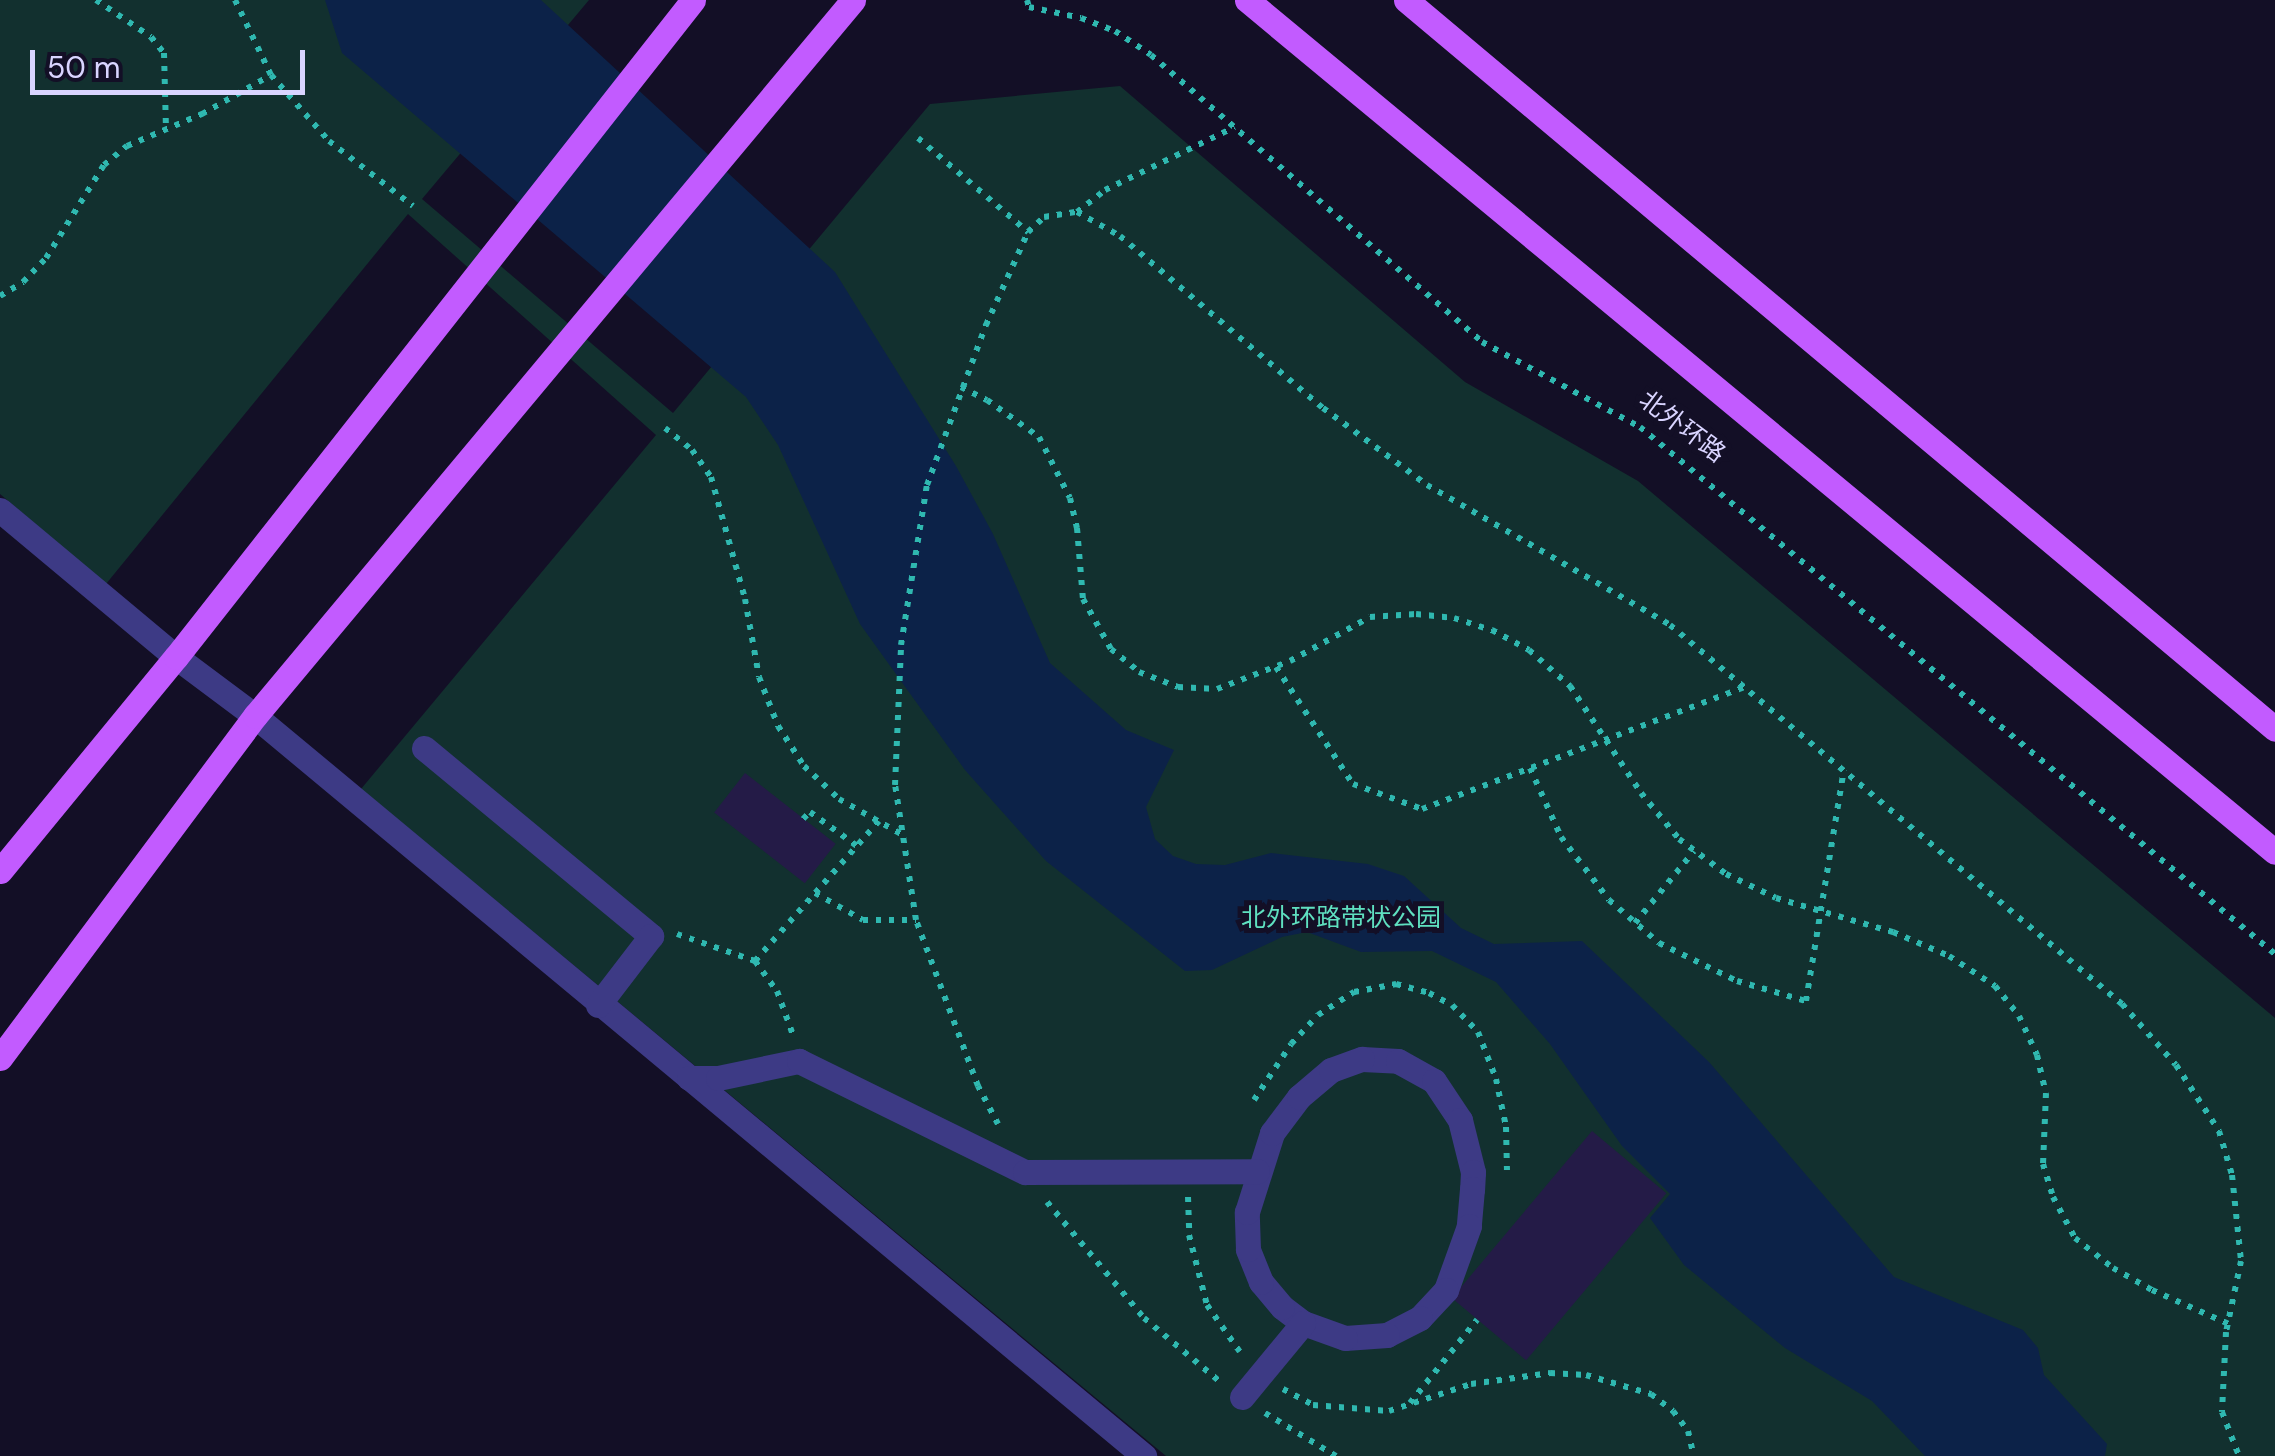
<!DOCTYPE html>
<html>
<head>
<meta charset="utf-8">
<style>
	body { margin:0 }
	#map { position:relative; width:2275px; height:1456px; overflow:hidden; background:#130f26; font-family:"DM Sans","Noto Sans SC",sans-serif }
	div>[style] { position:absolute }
	.green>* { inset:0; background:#12302f }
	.water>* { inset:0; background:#0c2248 }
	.building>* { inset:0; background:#241b47; transform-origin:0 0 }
	.path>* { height:6px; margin-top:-3px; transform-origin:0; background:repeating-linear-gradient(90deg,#2fb8b0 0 5px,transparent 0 13px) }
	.minor>* { height:25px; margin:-12.5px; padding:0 12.5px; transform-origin:12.5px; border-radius:12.5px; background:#3d3a85 }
	.major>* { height:25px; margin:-12.5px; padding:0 12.5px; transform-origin:12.5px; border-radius:12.5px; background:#c25bff }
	span { translate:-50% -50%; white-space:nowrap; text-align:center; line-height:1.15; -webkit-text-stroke:10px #130f26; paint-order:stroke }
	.street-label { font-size:25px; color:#d9d4ff }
	.park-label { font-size:25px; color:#5fe0c0 }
	.scale { position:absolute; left:30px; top:50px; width:275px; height:45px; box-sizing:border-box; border:5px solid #d9d4ff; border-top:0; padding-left:12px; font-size:30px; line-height:35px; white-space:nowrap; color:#d9d4ff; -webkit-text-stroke:8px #130f26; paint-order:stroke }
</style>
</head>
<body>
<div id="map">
	<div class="green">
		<i style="clip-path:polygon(0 0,589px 0,422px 199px,673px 413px,930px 104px,1120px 86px,1465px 382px,1638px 481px,2275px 1018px,2275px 1456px,1166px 1456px,361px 789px,656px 435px,408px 214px,106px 584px,0 494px)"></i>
	</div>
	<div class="water">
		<i style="clip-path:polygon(325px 0,541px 0,835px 272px,956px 466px,993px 534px,1050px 663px,1126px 730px,1174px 750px,1146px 807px,1155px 839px,1173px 856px,1196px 864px,1225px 865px,1271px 853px,1368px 864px,1404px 876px,1461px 928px,1494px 944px,1582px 941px,1709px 1062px,1894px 1277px,2023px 1330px,2038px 1348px,2044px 1375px,2107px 1444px,2105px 1456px,1925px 1456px,1872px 1401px,1785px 1348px,1684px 1265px,1650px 1218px,1670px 1194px,1622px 1146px,1550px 1044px,1496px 982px,1432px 951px,1361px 952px,1307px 932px,1282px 937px,1212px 970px,1185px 971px,1046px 861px,965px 770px,860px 624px,778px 445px,746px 397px,342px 53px)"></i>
	</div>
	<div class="building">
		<i style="left:745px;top:773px;width:115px;height:50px;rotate:38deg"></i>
		<i style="left:1592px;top:1131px;width:97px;height:218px;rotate:40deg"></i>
	</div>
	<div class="path">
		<i style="left:96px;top:0;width:66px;rotate:33.9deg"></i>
		<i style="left:151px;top:37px;width:21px;rotate:51deg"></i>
		<i style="left:164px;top:53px;width:77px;rotate:88.5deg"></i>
		<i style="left:235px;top:0;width:83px;rotate:64.4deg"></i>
		<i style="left:271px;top:75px;width:88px;rotate:48.7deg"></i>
		<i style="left:329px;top:141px;width:106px;rotate:37.7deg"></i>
		<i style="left:1027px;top:0;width:7px;rotate:74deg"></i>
		<i style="left:1029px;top:7px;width:53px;rotate:11.9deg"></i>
		<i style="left:1081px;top:18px;width:36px;rotate:21deg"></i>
		<i style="left:1115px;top:31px;width:43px;rotate:33.7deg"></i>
		<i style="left:1151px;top:55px;width:438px;rotate:40.9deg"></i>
		<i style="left:1482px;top:342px;width:179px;rotate:28.3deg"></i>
		<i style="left:1640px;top:427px;width:825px;rotate:39.69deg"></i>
		<i style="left:918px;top:138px;width:145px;rotate:40.5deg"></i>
		<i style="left:1077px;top:212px;width:36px;rotate:-38deg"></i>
		<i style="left:1105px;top:190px;width:144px;rotate:-25.9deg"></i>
		<i style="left:0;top:296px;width:27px;rotate:-31deg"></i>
		<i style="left:23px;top:282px;width:33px;rotate:-46deg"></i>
		<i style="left:46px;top:258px;width:110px;rotate:-58.1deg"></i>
		<i style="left:104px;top:165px;width:30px;rotate:-40deg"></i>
		<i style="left:127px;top:146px;width:82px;rotate:-23.1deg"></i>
		<i style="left:202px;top:114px;width:79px;rotate:-29.5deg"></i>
		<i style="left:961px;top:387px;width:29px;rotate:27deg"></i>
		<i style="left:987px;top:400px;width:64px;rotate:35.4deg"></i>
		<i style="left:1039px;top:437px;width:68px;rotate:63.1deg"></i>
		<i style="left:1070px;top:498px;width:31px;rotate:77deg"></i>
		<i style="left:1077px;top:528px;width:71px;rotate:85.2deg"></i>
		<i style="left:1083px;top:599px;width:57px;rotate:60.8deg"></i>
		<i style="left:1111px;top:649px;width:36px;rotate:39deg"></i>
		<i style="left:1139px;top:672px;width:42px;rotate:21deg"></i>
		<i style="left:1178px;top:687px;width:39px;rotate:3deg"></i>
		<i style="left:1217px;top:689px;width:78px;rotate:-21deg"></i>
		<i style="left:1290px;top:661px;width:91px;rotate:-28.8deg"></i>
		<i style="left:1370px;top:617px;width:46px;rotate:-3.7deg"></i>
		<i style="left:1416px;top:614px;width:38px;rotate:6deg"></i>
		<i style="left:1454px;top:618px;width:40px;rotate:18deg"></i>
		<i style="left:1492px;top:630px;width:42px;rotate:28.4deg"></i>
		<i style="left:1529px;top:650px;width:55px;rotate:41.3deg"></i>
		<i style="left:1570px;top:686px;width:128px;rotate:56.4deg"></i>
		<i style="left:1641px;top:793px;width:60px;rotate:50.4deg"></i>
		<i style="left:1679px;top:839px;width:59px;rotate:36.7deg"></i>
		<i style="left:1726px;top:874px;width:55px;rotate:25.6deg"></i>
		<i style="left:1776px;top:898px;width:122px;rotate:16.2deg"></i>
		<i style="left:1893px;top:932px;width:61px;rotate:23.2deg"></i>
		<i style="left:1949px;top:956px;width:55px;rotate:33.1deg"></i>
		<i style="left:1995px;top:986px;width:38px;rotate:51deg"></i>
		<i style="left:2019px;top:1016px;width:43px;rotate:65.2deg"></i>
		<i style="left:2037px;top:1055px;width:39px;rotate:77deg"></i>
		<i style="left:2046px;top:1093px;width:71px;rotate:92.4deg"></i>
		<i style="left:2043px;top:1164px;width:34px;rotate:73deg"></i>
		<i style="left:2053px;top:1197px;width:47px;rotate:61.8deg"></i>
		<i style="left:2075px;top:1238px;width:48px;rotate:38.3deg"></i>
		<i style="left:2113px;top:1268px;width:45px;rotate:29.4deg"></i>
		<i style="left:2152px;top:1290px;width:84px;rotate:23.8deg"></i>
		<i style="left:665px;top:428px;width:35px;rotate:39deg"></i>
		<i style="left:692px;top:450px;width:33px;rotate:55deg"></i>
		<i style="left:711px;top:477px;width:127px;rotate:74.4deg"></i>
		<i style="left:745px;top:599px;width:79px;rotate:79.8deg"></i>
		<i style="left:759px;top:677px;width:53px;rotate:68.8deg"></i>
		<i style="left:778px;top:726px;width:48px;rotate:57deg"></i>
		<i style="left:804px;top:766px;width:48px;rotate:43.3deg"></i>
		<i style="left:839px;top:799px;width:71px;rotate:29.4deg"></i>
		<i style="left:1276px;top:667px;width:140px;rotate:56.7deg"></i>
		<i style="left:1353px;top:784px;width:73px;rotate:19.9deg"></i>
		<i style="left:1422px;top:809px;width:345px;rotate:-20.7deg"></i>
		<i style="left:1530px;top:768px;width:76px;rotate:65.8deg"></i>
		<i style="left:1561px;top:837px;width:79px;rotate:52.7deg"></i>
		<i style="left:1609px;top:900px;width:66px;rotate:40.7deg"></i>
		<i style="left:1659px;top:943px;width:87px;rotate:26deg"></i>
		<i style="left:1737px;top:981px;width:72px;rotate:16.2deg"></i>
		<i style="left:1806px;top:1001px;width:234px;rotate:-80.7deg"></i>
		<i style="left:803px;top:819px;width:10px;rotate:-45deg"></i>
		<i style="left:810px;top:812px;width:58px;rotate:35.9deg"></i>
		<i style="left:815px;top:893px;width:55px;rotate:29.4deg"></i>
		<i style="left:863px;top:920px;width:53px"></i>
		<i style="left:1635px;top:923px;width:93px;rotate:-50.7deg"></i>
		<i style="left:677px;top:934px;width:83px;rotate:19.1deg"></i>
		<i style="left:755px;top:961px;width:37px;rotate:54deg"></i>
		<i style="left:777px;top:991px;width:47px;rotate:70deg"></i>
		<i style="left:755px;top:961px;width:187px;rotate:-48.5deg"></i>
		<i style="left:1254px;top:1100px;width:67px;rotate:-56.5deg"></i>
		<i style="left:1291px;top:1044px;width:40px;rotate:-47deg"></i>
		<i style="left:1318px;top:1015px;width:43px;rotate:-32.6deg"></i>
		<i style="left:1354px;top:992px;width:43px;rotate:-10.8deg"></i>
		<i style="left:1396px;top:984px;width:34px;rotate:15deg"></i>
		<i style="left:1429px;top:993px;width:26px;rotate:28deg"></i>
		<i style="left:1452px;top:1005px;width:37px;rotate:46deg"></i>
		<i style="left:1478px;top:1032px;width:50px;rotate:69deg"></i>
		<i style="left:1496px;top:1079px;width:49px;rotate:78.2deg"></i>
		<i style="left:1506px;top:1127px;width:43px;rotate:88.7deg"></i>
		<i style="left:998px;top:1124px;width:43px;rotate:-117.8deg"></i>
		<i style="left:978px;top:1086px;width:177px;rotate:-110.5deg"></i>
		<i style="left:916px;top:920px;width:137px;rotate:-98.8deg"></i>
		<i style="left:895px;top:785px;width:140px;rotate:-87.5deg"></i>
		<i style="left:901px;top:645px;width:162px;rotate:-80.8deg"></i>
		<i style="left:927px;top:485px;width:171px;rotate:-69.8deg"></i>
		<i style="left:986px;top:325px;width:102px;rotate:-65.7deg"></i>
		<i style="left:1028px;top:232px;width:22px;rotate:-43deg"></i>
		<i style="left:1044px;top:217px;width:33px;rotate:-9deg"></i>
		<i style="left:1077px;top:212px;width:49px;rotate:29.2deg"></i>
		<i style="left:1120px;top:236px;width:266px;rotate:40.3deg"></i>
		<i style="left:1323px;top:408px;width:129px;rotate:36.5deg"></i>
		<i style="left:1427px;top:485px;width:280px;rotate:29.9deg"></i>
		<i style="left:1670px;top:625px;width:590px;rotate:39.98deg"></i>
		<i style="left:2122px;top:1004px;width:81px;rotate:48.5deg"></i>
		<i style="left:2176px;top:1065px;width:79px;rotate:56.9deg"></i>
		<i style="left:2219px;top:1131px;width:46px;rotate:73.5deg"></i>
		<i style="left:2232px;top:1175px;width:86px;rotate:84deg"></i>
		<i style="left:2241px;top:1261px;width:73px;rotate:101.9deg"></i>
		<i style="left:2226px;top:1332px;width:80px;rotate:92.9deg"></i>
		<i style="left:2222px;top:1412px;width:47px;rotate:68.9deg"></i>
		<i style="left:1188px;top:1197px;width:38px;rotate:88deg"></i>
		<i style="left:1189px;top:1235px;width:72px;rotate:75.6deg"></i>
		<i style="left:1207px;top:1305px;width:57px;rotate:54.9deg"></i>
		<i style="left:1047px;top:1202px;width:151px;rotate:50.1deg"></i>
		<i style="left:1144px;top:1318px;width:97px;rotate:40deg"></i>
		<i style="left:1283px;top:1389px;width:34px;rotate:28deg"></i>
		<i style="left:1313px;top:1405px;width:76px;rotate:4.5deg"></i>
		<i style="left:1389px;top:1411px;width:86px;rotate:-18.2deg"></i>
		<i style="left:1471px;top:1384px;width:80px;rotate:-7.9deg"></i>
		<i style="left:1550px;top:1373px;width:36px;rotate:3deg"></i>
		<i style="left:1586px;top:1375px;width:68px;rotate:16.3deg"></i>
		<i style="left:1651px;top:1394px;width:28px;rotate:38deg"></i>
		<i style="left:1673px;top:1411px;width:25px;rotate:53deg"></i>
		<i style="left:1688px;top:1431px;width:26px;rotate:77deg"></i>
		<i style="left:1410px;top:1403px;width:107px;rotate:-51.1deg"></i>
		<i style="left:1265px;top:1413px;width:83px;rotate:31.2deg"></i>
	</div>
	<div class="minor">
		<i style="left:0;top:510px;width:229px;rotate:39.9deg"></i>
		<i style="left:176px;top:657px;width:99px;rotate:36.8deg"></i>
		<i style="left:255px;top:716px;width:1157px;rotate:39.77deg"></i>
		<i style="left:424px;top:748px;width:295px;rotate:39.6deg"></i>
		<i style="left:651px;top:936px;width:87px;rotate:127.5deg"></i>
		<i style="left:1362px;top:1059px;width:36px;rotate:3deg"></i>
		<i style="left:1398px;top:1061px;width:41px;rotate:29.1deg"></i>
		<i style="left:1434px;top:1081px;width:47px;rotate:56.3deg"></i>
		<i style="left:1460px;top:1120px;width:54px;rotate:76deg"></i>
		<i style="left:1473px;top:1172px;width:17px;rotate:93deg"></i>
		<i style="left:1472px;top:1189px;width:37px;rotate:95deg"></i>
		<i style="left:1469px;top:1226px;width:68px;rotate:109.8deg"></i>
		<i style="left:1446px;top:1290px;width:38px;rotate:133deg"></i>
		<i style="left:1420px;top:1318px;width:37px;rotate:153deg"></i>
		<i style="left:1387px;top:1335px;width:42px;rotate:175.9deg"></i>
		<i style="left:1345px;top:1338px;width:45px;rotate:-160.3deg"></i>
		<i style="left:1303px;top:1323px;width:26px;rotate:-143deg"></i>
		<i style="left:1282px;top:1307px;width:33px;rotate:-130deg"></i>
		<i style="left:1261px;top:1282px;width:35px;rotate:-112deg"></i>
		<i style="left:1248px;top:1249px;width:37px;rotate:-92deg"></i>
		<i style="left:1247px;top:1212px;width:83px;rotate:-72.4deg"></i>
		<i style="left:1272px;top:1133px;width:45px;rotate:-53.1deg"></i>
		<i style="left:1299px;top:1097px;width:42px;rotate:-40.2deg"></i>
		<i style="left:1331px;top:1070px;width:33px;rotate:-20deg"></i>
		<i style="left:689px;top:1078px;width:29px"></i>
		<i style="left:718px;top:1078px;width:83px;rotate:-11.9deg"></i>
		<i style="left:799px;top:1061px;width:252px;rotate:26.2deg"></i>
		<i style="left:1025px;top:1172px;width:232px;rotate:-0.2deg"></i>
		<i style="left:1242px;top:1397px;width:96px;rotate:-50.5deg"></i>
	</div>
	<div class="major">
		<i style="left:1247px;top:0;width:1335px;rotate:39.65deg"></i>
		<i style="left:1406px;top:0;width:1134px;rotate:39.99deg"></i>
		<i style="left:0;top:871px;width:277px;rotate:-50.6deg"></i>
		<i style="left:176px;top:657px;width:836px;rotate:-51.8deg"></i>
		<i style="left:0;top:1058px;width:427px;rotate:-53.3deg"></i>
		<i style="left:255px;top:716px;width:933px;rotate:-50.13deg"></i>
	</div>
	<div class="street-label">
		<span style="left:1682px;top:427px;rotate:37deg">北外环路</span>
	</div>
	<div class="park-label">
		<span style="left:1341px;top:918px">北外环路带状公园</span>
	</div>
	<div class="scale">50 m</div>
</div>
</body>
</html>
